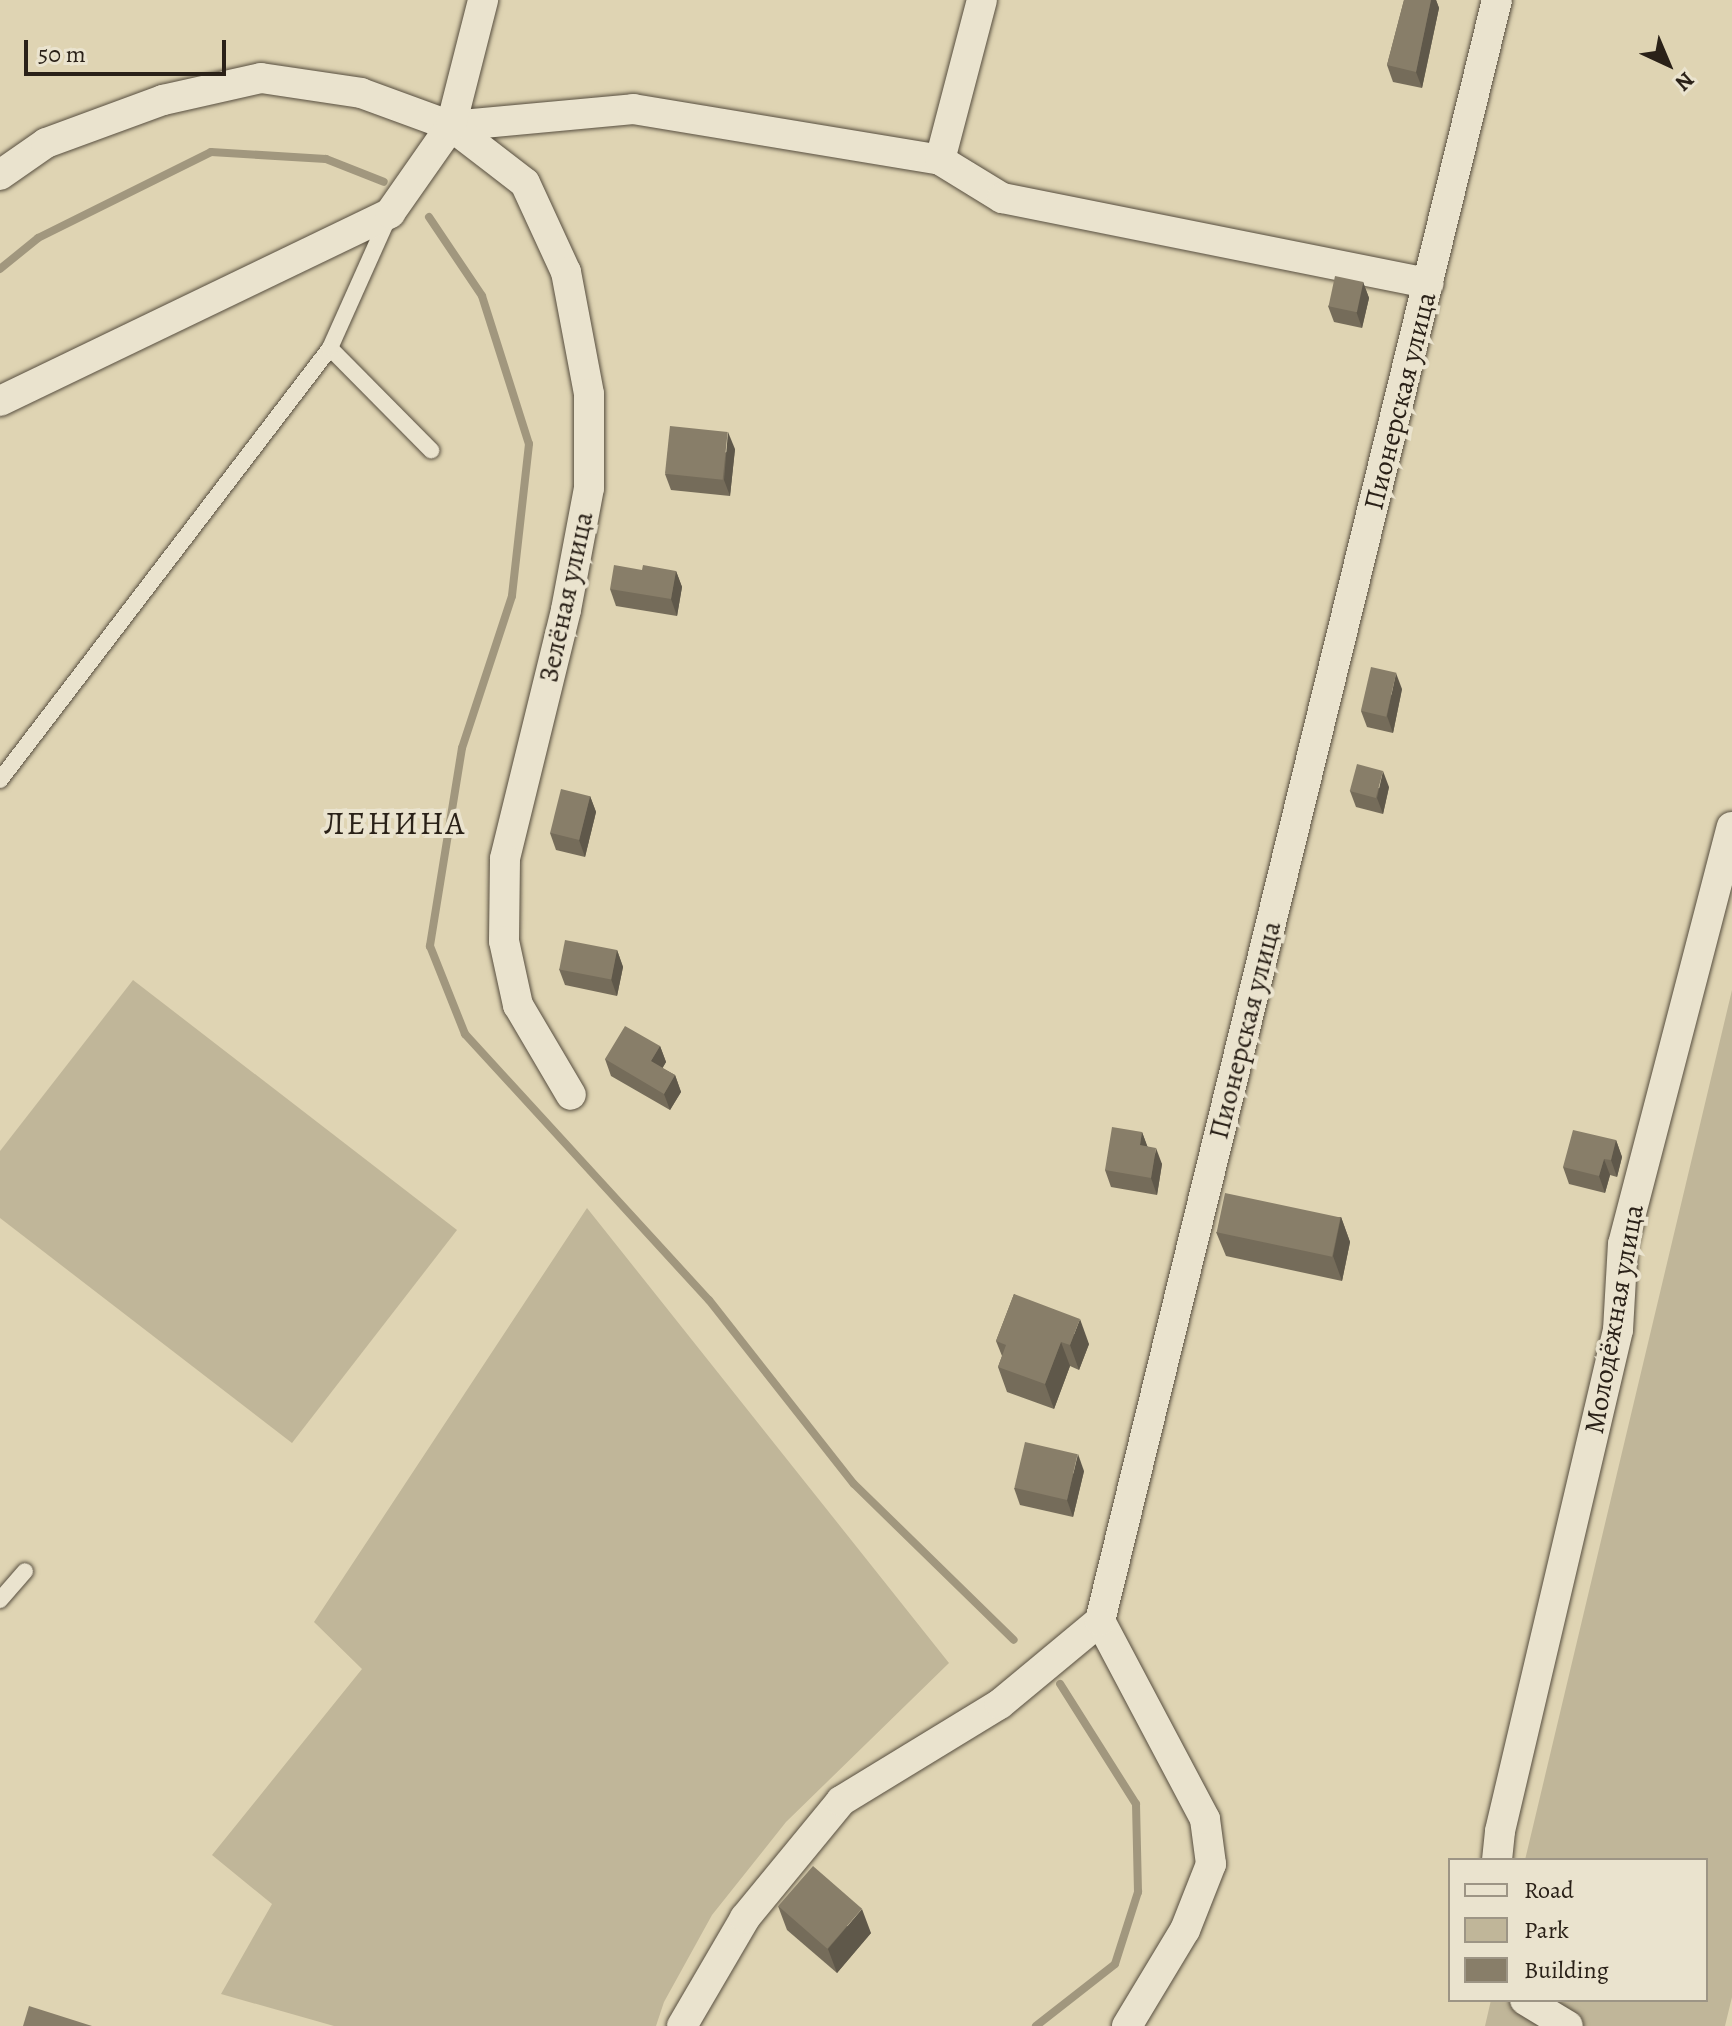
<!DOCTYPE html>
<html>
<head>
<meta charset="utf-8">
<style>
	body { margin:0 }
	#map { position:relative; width:1732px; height:2026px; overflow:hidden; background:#dfd4b3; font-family:Alegreya,serif }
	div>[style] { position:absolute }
	.green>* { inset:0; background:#c0b699 }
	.stream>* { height:8px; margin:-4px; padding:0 4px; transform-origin:4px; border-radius:4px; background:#a1977e }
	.roads { filter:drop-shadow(0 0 2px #574e3f) drop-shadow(0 0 2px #574e3f) }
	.service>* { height:16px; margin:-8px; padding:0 8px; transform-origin:8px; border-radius:8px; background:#eae3ce }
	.minor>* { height:30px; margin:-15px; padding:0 15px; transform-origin:15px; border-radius:15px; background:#eae3ce }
	.wall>* { inset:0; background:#756c5a }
	.shaded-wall>* { inset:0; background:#5f584a }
	.building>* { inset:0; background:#887e69; transform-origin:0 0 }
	span { translate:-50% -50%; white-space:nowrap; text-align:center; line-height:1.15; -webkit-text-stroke:8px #eae3ce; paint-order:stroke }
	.street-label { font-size:28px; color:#2a2118 }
	.quarter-label { font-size:32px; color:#2a2118; letter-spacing:2px }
	.legend { position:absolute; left:1448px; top:1858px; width:260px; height:144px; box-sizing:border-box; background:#eae3ce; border:2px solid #9d9585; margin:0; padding:10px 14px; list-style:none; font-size:24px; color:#2a2118 }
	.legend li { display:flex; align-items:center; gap:16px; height:40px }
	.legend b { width:40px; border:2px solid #9d9585 }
	.north { position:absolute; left:1628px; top:24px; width:80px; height:80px; -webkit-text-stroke:6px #eae3ce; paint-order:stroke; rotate:136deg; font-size:22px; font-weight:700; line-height:32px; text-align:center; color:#2a2118 }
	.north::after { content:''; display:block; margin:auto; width:28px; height:36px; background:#2a2118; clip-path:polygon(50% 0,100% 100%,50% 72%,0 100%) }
	.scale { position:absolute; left:24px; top:40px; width:202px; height:36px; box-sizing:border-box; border:4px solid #2a2118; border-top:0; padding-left:10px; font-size:24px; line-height:28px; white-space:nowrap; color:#2a2118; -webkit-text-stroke:6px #eae3ce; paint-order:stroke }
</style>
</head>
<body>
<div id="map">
	<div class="green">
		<i style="clip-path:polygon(133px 980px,457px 1230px,292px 1443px,0 1218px,0 1151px)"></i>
		<i style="clip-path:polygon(1732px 990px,1732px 1997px,1725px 2026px,1485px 2026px,1491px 2000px,1706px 2000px,1706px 1860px,1525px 1860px)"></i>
		<i style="clip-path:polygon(587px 1208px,949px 1663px,786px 1822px,712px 1915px,664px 2002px,656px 2026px,334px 2026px,221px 1994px,272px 1904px,212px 1855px,362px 1669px,314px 1622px)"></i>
	</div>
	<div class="stream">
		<i style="left:429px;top:217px;width:95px;rotate:56.1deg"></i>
		<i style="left:482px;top:296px;width:155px;rotate:72.4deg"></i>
		<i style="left:529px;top:444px;width:153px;rotate:96.4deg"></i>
		<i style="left:512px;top:596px;width:160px;rotate:108.2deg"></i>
		<i style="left:462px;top:748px;width:201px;rotate:99.2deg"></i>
		<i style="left:430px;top:946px;width:95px;rotate:68.3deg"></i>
		<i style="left:465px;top:1034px;width:361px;rotate:47.5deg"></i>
		<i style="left:709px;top:1300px;width:234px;rotate:51.8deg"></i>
		<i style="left:854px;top:1484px;width:223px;rotate:44.3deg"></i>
		<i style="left:0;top:269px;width:49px;rotate:-39.2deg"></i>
		<i style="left:38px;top:238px;width:193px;rotate:-26.4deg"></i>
		<i style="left:211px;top:152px;width:115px;rotate:3.5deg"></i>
		<i style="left:326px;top:159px;width:62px;rotate:21.6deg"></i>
		<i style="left:1036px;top:2026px;width:100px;rotate:-38.1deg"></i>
		<i style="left:1115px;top:1964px;width:76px;rotate:-72.3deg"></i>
		<i style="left:1138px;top:1892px;width:88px;rotate:-91.3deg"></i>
		<i style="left:1136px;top:1804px;width:142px;rotate:-122.3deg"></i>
	</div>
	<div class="roads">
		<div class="service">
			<i style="left:330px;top:348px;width:144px;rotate:45.3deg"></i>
			<i style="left:0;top:780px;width:544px;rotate:-52.62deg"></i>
			<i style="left:330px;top:348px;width:147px;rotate:-65.9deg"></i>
			<i style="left:0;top:1600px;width:38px;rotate:-49deg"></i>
		</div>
		<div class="minor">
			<i style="left:451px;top:126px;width:183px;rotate:-5.3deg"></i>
			<i style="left:633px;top:109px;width:311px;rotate:9.4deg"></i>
			<i style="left:940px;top:160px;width:73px;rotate:31.5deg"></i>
			<i style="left:1002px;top:198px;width:435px;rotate:11.3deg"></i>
			<i style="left:940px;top:160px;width:165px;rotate:-75.3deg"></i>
			<i style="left:0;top:175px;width:56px;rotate:-34.8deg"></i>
			<i style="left:46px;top:143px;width:125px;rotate:-20.2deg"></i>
			<i style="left:163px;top:100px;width:100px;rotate:-12.7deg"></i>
			<i style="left:261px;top:78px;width:101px;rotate:8.5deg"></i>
			<i style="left:361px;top:93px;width:96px;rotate:20.1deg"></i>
			<i style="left:451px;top:126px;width:93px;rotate:37.6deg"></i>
			<i style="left:525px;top:183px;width:98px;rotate:65.3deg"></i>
			<i style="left:566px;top:272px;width:124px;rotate:79.3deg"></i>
			<i style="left:589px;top:394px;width:94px;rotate:90deg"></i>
			<i style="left:589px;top:488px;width:124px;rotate:100.7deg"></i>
			<i style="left:566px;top:610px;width:256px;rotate:103.8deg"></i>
			<i style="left:505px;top:859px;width:82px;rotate:90.7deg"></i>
			<i style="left:504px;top:941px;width:66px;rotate:77.7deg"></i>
			<i style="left:518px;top:1005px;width:104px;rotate:59.5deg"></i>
			<i style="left:0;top:401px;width:433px;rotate:-25.7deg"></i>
			<i style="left:390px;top:213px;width:106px;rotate:-55deg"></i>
			<i style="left:451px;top:126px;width:130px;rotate:-75.7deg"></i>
			<i style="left:1497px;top:1860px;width:29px;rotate:-84deg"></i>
			<i style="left:1500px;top:1831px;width:515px;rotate:-76.75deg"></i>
			<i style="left:1618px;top:1330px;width:86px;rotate:-86.7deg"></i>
			<i style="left:1623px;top:1244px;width:431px;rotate:-75.4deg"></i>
			<i style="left:1525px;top:2000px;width:50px;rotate:31.2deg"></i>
			<i style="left:682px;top:2026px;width:125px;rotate:-59.7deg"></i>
			<i style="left:745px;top:1918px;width:151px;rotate:-50.6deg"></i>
			<i style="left:841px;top:1801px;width:186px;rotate:-31.4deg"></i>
			<i style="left:1000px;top:1704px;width:130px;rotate:-39.7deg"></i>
			<i style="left:1127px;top:2026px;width:112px;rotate:-58.9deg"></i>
			<i style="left:1185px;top:1930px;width:71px;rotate:-68.5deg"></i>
			<i style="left:1211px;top:1864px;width:45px;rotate:-97.6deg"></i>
			<i style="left:1205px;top:1819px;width:224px;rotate:-117.9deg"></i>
			<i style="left:1100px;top:1621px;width:1669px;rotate:-76.24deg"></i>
		</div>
	</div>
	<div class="wall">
		<i style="clip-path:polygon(1404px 0,1436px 0,1439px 8px,1422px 88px,1393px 82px,1387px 65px)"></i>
		<i style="clip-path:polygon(1363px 282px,1369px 298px,1362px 328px,1334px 322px,1328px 306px)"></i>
		<i style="clip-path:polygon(735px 449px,730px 496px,671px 490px,665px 474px)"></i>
		<i style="clip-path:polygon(676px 571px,682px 587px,677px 616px,616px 606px,610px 589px)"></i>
		<i style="clip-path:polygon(1402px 689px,1393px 733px,1367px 727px,1361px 711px)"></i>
		<i style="clip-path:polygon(1389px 787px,1383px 814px,1356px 807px,1350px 791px)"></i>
		<i style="clip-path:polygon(590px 796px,596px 812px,585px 857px,556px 850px,550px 833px)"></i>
		<i style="clip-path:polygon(617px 950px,623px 967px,617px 996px,565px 985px,559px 969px)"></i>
		<i style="clip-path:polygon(660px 1046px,666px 1062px,662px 1068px,675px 1075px,681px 1092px,670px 1110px,611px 1076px,605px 1059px)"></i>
		<i style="clip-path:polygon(1142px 1132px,1147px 1146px,1162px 1164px,1157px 1195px,1111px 1187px,1105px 1170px)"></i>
		<i style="clip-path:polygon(1616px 1140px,1622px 1157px,1617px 1177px,1610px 1175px,1605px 1193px,1569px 1184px,1563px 1167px)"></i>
		<i style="clip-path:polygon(1341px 1217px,1350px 1242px,1342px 1281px,1226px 1256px,1216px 1232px)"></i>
		<i style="clip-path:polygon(1014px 1294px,1089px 1344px,1079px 1370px,1070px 1366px,1054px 1409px,1007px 1392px,998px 1367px,1002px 1356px,996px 1341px)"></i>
		<i style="clip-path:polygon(1084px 1471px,1073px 1517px,1020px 1505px,1014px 1488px)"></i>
		<i style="clip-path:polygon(778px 1906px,871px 1933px,837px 1973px,787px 1930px)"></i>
	</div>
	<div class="shaded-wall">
		<i style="clip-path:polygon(1431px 0,1436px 0,1439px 8px,1422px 88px,1416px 72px)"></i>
		<i style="clip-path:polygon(1363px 282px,1369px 298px,1362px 328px,1356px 311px)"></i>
		<i style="clip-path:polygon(728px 432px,735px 449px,730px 496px,724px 480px)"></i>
		<i style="clip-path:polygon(676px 571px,682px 587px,677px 616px,671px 599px)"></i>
		<i style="clip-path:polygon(1396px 673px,1402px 689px,1393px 733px,1387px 716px)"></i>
		<i style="clip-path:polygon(1383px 771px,1389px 787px,1383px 814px,1377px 798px)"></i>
		<i style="clip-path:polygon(590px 796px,596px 812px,585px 857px,579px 840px)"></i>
		<i style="clip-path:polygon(617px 950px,623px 967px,617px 996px,611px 979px)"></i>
		<i style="clip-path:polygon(660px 1046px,666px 1062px,657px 1078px,651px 1061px)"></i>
		<i style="clip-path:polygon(675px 1075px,681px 1092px,670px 1110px,664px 1094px)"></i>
		<i style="clip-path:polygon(1142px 1132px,1148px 1148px,1140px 1145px)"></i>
		<i style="clip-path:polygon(1616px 1140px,1622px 1157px,1617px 1177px,1611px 1160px)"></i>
		<i style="clip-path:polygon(1156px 1148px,1162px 1164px,1157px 1195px,1151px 1178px)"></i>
		<i style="clip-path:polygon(1604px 1159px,1610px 1175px,1605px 1193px,1599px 1176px)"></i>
		<i style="clip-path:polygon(1341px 1217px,1350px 1242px,1342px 1281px,1333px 1256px)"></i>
		<i style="clip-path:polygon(1080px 1319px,1089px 1344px,1079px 1370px,1070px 1345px)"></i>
		<i style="clip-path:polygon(1061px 1342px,1070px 1366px,1054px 1409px,1045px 1384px)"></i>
		<i style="clip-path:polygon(1078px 1454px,1084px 1471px,1073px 1517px,1067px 1500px)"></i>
		<i style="clip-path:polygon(862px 1909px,871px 1933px,837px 1973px,828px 1949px)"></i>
	</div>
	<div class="building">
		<i style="clip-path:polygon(1404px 0,1431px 0,1416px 72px,1387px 65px)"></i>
		<i style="left:1335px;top:276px;width:29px;height:31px;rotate:12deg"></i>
		<i style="left:670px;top:426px;width:58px;height:48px;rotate:6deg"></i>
		<i style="clip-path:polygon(614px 565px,642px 570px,643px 565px,676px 571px,671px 599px,610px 589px)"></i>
		<i style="left:1371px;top:667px;width:26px;height:45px;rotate:13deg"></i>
		<i style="left:1357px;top:764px;width:27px;height:28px;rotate:15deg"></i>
		<i style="left:561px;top:789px;width:30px;height:45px;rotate:14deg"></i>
		<i style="left:565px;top:940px;width:53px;height:30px;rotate:11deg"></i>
		<i style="clip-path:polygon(625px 1026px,660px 1046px,651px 1061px,675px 1075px,664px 1094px,605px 1059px)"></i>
		<i style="clip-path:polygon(1112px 1127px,1142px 1132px,1140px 1145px,1156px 1148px,1151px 1178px,1105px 1170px)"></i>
		<i style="clip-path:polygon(1573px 1130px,1616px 1140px,1611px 1160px,1604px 1159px,1599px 1176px,1563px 1167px)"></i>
		<i style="left:1225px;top:1193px;width:118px;height:40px;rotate:12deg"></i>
		<i style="clip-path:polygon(1014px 1294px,1080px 1319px,1070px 1345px,1061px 1342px,1045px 1384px,998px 1367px,1006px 1345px,996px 1341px)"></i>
		<i style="left:1025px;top:1442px;width:54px;height:47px;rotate:13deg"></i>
		<i style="left:813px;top:1866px;width:65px;height:53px;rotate:41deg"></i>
		<i style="clip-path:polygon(29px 2006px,92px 2026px,23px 2026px)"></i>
	</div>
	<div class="street-label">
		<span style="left:1400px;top:401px;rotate:-76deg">Пионерская улица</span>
		<span style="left:566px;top:597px;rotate:-78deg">Зелёная улица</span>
		<span style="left:1245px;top:1030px;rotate:-76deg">Пионерская улица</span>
		<span style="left:1614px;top:1319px;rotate:-80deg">Молодёжная улица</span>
	</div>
	<div class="quarter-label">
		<span style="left:395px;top:823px">ЛЕНИНА</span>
	</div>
	<ul class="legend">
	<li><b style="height:10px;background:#eae3ce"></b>Road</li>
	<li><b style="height:22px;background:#c0b699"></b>Park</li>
	<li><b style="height:22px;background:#887e69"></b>Building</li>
	</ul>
	<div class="north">N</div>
	<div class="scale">50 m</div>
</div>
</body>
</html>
